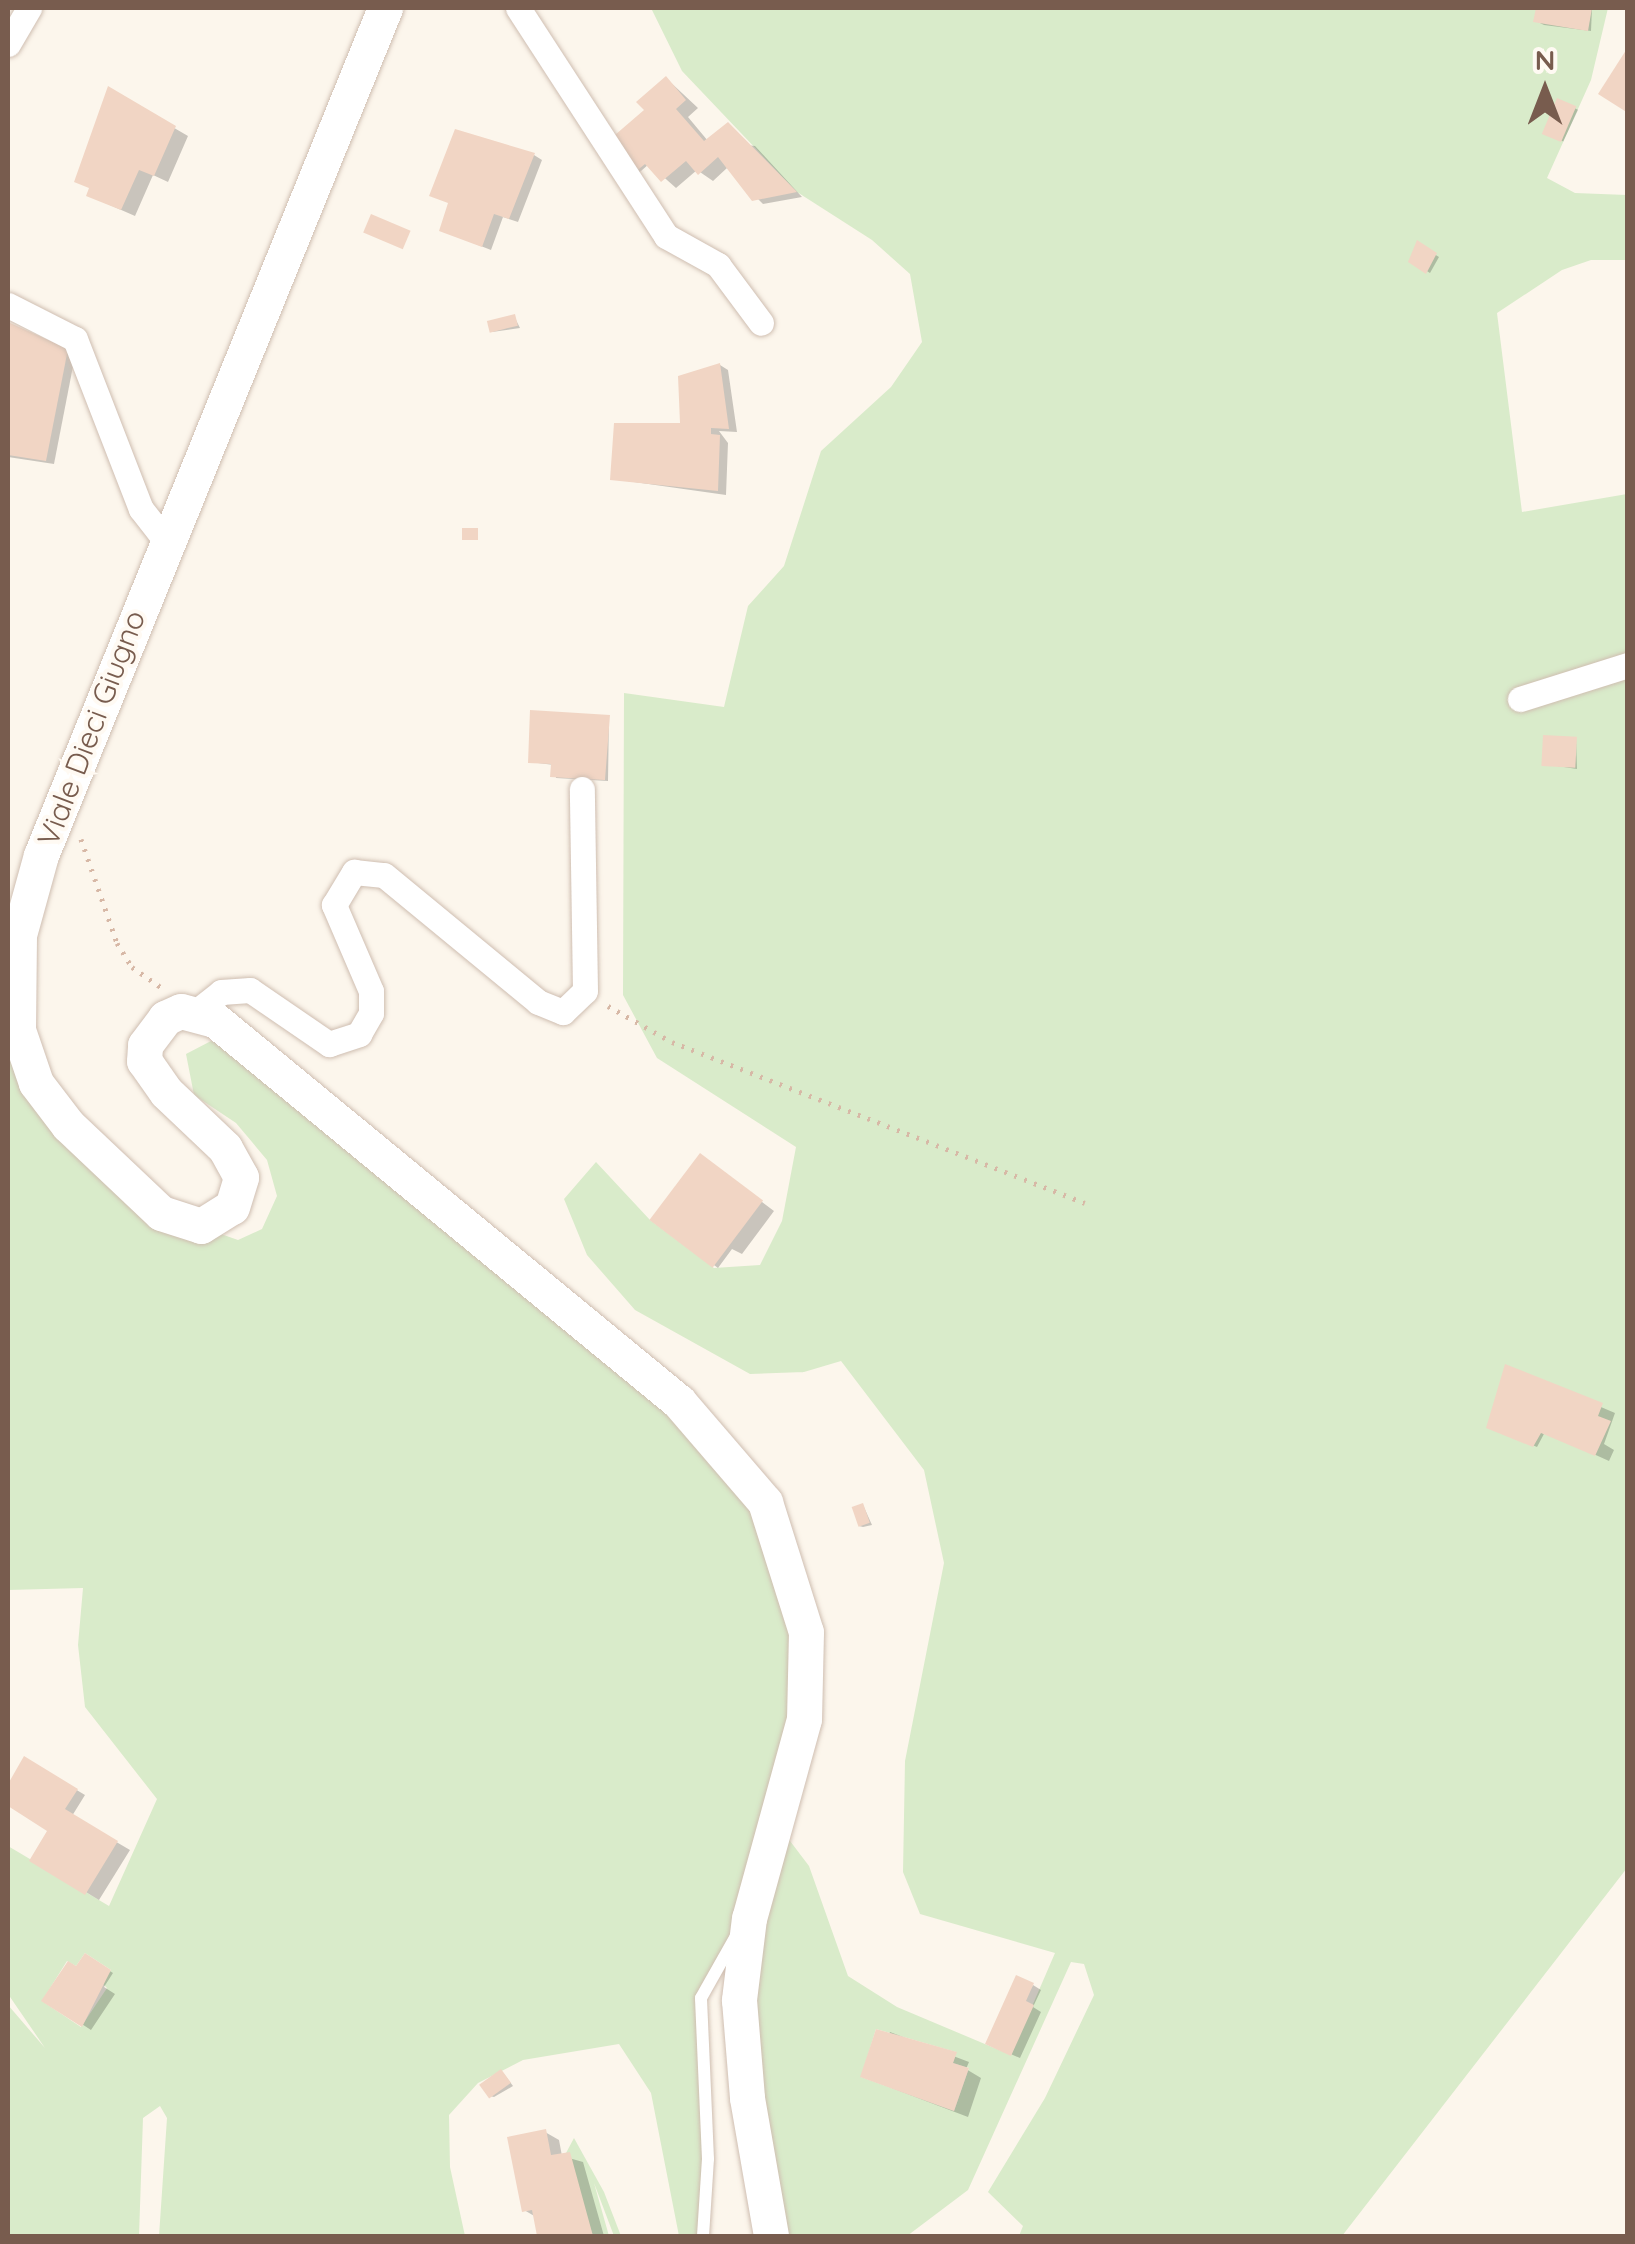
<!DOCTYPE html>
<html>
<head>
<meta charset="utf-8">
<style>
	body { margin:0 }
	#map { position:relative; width:1635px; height:2244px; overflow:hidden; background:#fcf6ec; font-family:Quicksand,sans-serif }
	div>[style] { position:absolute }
	.green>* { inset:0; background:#d9ebca }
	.shadow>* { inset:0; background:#0003; transform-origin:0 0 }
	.building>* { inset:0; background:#f1d5c4; transform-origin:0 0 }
	.path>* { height:5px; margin-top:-2.5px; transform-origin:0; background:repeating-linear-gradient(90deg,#d7b8a6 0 2.5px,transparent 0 10.5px) }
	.roads { filter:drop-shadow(0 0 2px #cfbeb1) drop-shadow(0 0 2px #cfbeb1) }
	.service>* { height:12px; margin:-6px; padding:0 6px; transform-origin:6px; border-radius:6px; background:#fff }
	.minor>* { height:25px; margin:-12.5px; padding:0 12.5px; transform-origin:12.5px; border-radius:12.5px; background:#fff }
	.secondary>* { height:35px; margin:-17.5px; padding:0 17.5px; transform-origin:17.5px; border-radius:17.5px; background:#fff }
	span { translate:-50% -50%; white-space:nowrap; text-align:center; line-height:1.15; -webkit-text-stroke:8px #fffaf3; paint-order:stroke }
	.street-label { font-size:30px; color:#785c4e }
	.frame { position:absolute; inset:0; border:10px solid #785c4e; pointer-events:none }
	.north { position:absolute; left:1495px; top:40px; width:100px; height:100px; -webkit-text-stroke:8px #fffaf3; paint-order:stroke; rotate:0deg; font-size:28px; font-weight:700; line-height:40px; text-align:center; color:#785c4e }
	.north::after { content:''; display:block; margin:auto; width:35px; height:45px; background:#785c4e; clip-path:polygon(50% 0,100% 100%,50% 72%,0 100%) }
</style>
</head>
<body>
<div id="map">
	<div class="green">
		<i style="clip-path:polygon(evenodd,651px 8px,1608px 8px,1591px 80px,1547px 178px,1575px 193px,1627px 195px,1627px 260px,1591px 260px,1562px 270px,1497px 313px,1522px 512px,1627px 494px,1627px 1868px,1342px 2236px,1019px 2236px,1023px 2226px,988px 2192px,1045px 2098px,1094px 1995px,1084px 1964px,1071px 1962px,968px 2190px,907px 2236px,774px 2236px,747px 1982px,787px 1837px,809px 1866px,848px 1976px,897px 2007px,1011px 2055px,1055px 1953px,920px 1914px,903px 1872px,905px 1761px,944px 1563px,924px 1470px,841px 1361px,804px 1372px,750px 1374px,635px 1310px,587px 1255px,564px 1199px,596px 1162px,650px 1220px,714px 1268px,760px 1265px,782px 1221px,796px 1147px,657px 1058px,623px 995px,624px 693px,724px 707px,748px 606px,784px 566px,821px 451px,891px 387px,922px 342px,910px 274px,872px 240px,797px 192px,682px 71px,651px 8px,876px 2029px,956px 2052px,953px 2063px,969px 2068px,954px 2111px,861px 2077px,876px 2029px)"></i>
		<i style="clip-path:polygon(evenodd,8px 1018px,36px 1083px,161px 1213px,238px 1240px,262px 1229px,277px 1196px,267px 1160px,236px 1123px,194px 1095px,186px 1054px,211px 1041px,254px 1054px,679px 1402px,765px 1502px,806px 1632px,749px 1918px,701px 1998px,703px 2236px,679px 2236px,651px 2093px,619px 2044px,523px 2060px,478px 2083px,449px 2115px,450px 2167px,465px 2236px,159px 2236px,167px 2118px,160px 2106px,143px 2118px,139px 2236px,8px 2236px,8px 2005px,45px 2048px,8px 1994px,8px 1846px,109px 1906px,157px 1799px,85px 1707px,78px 1645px,83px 1588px,8px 1590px,8px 1018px,85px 1953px,111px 1970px,102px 1983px,107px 1988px,81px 2027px,42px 2001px,67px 1961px,76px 1966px,85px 1953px)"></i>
		<i style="clip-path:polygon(574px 2138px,604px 2192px,621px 2236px,614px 2236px,594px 2183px,609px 2236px,593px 2236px,566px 2153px)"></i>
	</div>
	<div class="shadow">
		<i style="clip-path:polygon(1538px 8px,1592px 8px,1591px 31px,1544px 25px,1536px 21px)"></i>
		<i style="clip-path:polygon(667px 79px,698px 108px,688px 117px,708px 141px,755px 146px,802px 197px,763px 204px,727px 168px,713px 181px,697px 170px,676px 188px,649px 164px,633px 178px,647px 111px)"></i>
		<i style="clip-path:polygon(109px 90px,188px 136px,168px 182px,153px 175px,135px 216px,103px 202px)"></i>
		<i style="left:1559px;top:101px;width:21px;height:35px;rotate:25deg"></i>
		<i style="clip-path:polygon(534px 155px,542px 160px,518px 222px,503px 217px,491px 250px,450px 234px)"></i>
		<i style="clip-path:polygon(1418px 244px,1439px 257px,1430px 273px,1411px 261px)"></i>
		<i style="clip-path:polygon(514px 316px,520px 328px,492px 332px)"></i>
		<i style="clip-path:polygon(8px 326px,75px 356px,54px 464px,8px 457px)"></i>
		<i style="clip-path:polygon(720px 365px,728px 370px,737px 432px,719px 431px,728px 443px,726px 495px,613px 479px,683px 425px)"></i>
		<i style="clip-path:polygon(609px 717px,608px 781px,556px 778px,554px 765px,530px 762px)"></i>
		<i style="clip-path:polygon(1576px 739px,1577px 769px,1544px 764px)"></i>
		<i style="clip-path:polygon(701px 1156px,774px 1211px,742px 1254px,732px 1249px,718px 1268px,653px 1220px)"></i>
		<i style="clip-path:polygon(1507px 1367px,1615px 1413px,1604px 1444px,1614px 1450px,1609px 1461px,1545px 1432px,1537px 1447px,1489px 1427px)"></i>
		<i style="clip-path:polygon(863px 1505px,872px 1525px,863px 1527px,859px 1526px)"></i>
		<i style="clip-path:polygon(25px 1759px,85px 1795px,72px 1816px,130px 1850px,99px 1900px,33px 1860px,53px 1831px,8px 1803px,8px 1789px)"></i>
		<i style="clip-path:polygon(86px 1956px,113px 1973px,104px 1987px,115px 1994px,91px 2030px,45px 2000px)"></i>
		<i style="clip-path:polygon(1033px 1985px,1041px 1990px,1033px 2007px,1041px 2012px,1020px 2058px,997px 2048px)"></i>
		<i style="clip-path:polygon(890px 2032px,969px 2062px,966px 2069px,981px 2078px,968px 2117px,873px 2081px)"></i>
		<i style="clip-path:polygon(504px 2074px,513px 2086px,494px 2097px,490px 2096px)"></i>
		<i style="clip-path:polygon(545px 2132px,559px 2140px,562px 2156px,583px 2162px,604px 2236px,540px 2236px,536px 2217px,524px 2210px)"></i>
	</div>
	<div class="building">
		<i style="clip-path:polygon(1536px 8px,1592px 8px,1588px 31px,1533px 22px)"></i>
		<i style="clip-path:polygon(1628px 47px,1628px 113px,1598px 94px)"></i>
		<i style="clip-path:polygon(666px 76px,686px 100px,676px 109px,704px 141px,728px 122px,797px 192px,752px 201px,718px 157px,698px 175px,686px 161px,661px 182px,645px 164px,628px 178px,601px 147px,644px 110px,636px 102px)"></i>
		<i style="clip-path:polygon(108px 86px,176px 126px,154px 176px,139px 170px,121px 210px,86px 196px,89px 188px,74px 182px)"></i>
		<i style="left:1557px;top:98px;width:21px;height:39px;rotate:23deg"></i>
		<i style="clip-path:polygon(455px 129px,535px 153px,509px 219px,494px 214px,482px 247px,439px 231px,448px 203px,429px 196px)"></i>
		<i style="left:371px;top:214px;width:43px;height:20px;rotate:23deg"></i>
		<i style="clip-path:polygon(1417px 240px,1437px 253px,1426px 274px,1408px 262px)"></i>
		<i style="left:515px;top:314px;width:12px;height:29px;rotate:76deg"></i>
		<i style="clip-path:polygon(8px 322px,68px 349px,46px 461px,8px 455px)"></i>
		<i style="clip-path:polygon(720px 363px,729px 429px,711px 428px,711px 434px,720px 435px,718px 491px,610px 480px,614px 423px,680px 423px,678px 376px)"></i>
		<i style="left:462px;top:528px;width:16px;height:12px"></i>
		<i style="clip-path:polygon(530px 710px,610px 715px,605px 780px,550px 777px,551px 764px,528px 763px)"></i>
		<i style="left:1543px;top:735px;width:34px;height:31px;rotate:3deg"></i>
		<i style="left:700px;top:1153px;width:79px;height:84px;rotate:37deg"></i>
		<i style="clip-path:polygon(1505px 1364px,1603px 1403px,1598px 1416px,1611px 1421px,1595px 1456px,1541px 1433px,1533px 1447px,1486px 1428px)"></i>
		<i style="left:863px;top:1503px;width:21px;height:12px;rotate:71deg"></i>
		<i style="clip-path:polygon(24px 1756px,78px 1789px,65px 1809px,118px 1841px,85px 1895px,29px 1861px,47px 1831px,8px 1806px,8px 1784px)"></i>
		<i style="clip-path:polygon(85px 1953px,111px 1970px,82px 2027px,41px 2001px,68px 1961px,76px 1966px)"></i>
		<i style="clip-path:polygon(1016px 1975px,1034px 1983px,1026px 2001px,1034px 2005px,1011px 2056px,985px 2044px)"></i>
		<i style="clip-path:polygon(876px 2029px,957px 2052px,953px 2063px,969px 2068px,954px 2111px,860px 2077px)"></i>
		<i style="left:501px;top:2069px;width:17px;height:27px;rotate:54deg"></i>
		<i style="clip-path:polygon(546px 2129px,551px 2155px,570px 2152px,593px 2236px,537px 2236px,532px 2210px,522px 2212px,507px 2137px)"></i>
	</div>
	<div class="path">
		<i style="left:81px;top:839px;width:110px;rotate:70.9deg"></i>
		<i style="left:117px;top:943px;width:28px;rotate:58deg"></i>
		<i style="left:132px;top:967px;width:35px;rotate:35deg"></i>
		<i style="left:608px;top:1006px;width:73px;rotate:29.4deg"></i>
		<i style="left:672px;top:1042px;width:443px;rotate:21.3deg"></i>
	</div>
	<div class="roads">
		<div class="service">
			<i style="left:703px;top:2236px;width:77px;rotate:-86.3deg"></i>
			<i style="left:708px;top:2159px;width:161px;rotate:-92.5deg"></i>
			<i style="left:701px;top:1998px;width:73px;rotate:-60.6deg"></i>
		</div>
		<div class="minor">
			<i style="left:518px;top:8px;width:272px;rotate:57deg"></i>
			<i style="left:666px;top:236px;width:60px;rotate:29.1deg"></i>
			<i style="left:718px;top:265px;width:72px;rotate:53.4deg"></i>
			<i style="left:8px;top:44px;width:42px;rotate:-59.7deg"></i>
			<i style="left:8px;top:305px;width:75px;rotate:26.9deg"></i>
			<i style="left:75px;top:339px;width:182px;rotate:68.8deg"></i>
			<i style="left:141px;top:509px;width:39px;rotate:52deg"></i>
			<i style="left:1520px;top:699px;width:113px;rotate:-17.5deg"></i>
			<i style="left:197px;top:1011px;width:31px;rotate:-38deg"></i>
			<i style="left:221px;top:992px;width:29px;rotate:-4deg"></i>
			<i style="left:250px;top:990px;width:96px;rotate:34.4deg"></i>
			<i style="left:329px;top:1044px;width:32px;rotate:-18deg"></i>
			<i style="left:359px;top:1034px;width:24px;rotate:-60deg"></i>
			<i style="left:371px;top:1013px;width:22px;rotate:-90deg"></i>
			<i style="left:371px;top:991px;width:94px;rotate:-113.3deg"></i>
			<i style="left:334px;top:905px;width:39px;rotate:-59deg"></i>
			<i style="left:354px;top:872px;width:30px;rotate:6deg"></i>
			<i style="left:384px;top:875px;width:200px;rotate:39.5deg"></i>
			<i style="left:538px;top:1002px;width:27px;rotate:22deg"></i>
			<i style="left:563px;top:1012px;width:30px;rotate:-44deg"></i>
			<i style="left:585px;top:991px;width:202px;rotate:-90.9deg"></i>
		</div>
		<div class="secondary">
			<i style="left:385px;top:8px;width:914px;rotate:112.1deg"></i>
			<i style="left:41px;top:855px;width:83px;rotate:105.4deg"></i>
			<i style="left:19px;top:935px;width:95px;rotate:90.6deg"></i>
			<i style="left:18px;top:1030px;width:56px;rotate:71.2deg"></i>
			<i style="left:36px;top:1083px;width:53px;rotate:52.7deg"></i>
			<i style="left:68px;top:1125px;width:128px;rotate:43.4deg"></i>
			<i style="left:161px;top:1213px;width:42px;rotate:18deg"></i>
			<i style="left:201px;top:1226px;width:36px;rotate:-32deg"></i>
			<i style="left:232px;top:1207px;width:31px;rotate:-73deg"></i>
			<i style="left:241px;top:1177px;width:33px;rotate:-119deg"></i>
			<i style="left:225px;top:1148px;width:81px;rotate:-136.5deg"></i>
			<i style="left:166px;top:1092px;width:38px;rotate:-125deg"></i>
			<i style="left:144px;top:1061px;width:16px;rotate:-86deg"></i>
			<i style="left:145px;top:1045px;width:34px;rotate:-53deg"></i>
			<i style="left:165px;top:1018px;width:17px;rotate:-24deg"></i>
			<i style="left:181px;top:1011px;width:35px;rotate:15deg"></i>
			<i style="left:215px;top:1020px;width:601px;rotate:39.46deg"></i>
			<i style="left:679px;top:1402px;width:132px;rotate:49.3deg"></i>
			<i style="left:765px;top:1502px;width:136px;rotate:72.5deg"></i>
			<i style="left:806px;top:1632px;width:87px;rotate:91.3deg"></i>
			<i style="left:804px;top:1719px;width:206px;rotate:105.4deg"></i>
			<i style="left:749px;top:1918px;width:83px;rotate:97deg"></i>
			<i style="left:739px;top:2000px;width:98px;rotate:85.3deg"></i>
			<i style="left:747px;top:2098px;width:140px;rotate:80.1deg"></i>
		</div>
	</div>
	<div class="street-label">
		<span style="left:91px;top:728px;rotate:-69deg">Viale Dieci Giugno</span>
	</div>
	<div class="frame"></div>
	<div class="north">N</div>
</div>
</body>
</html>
